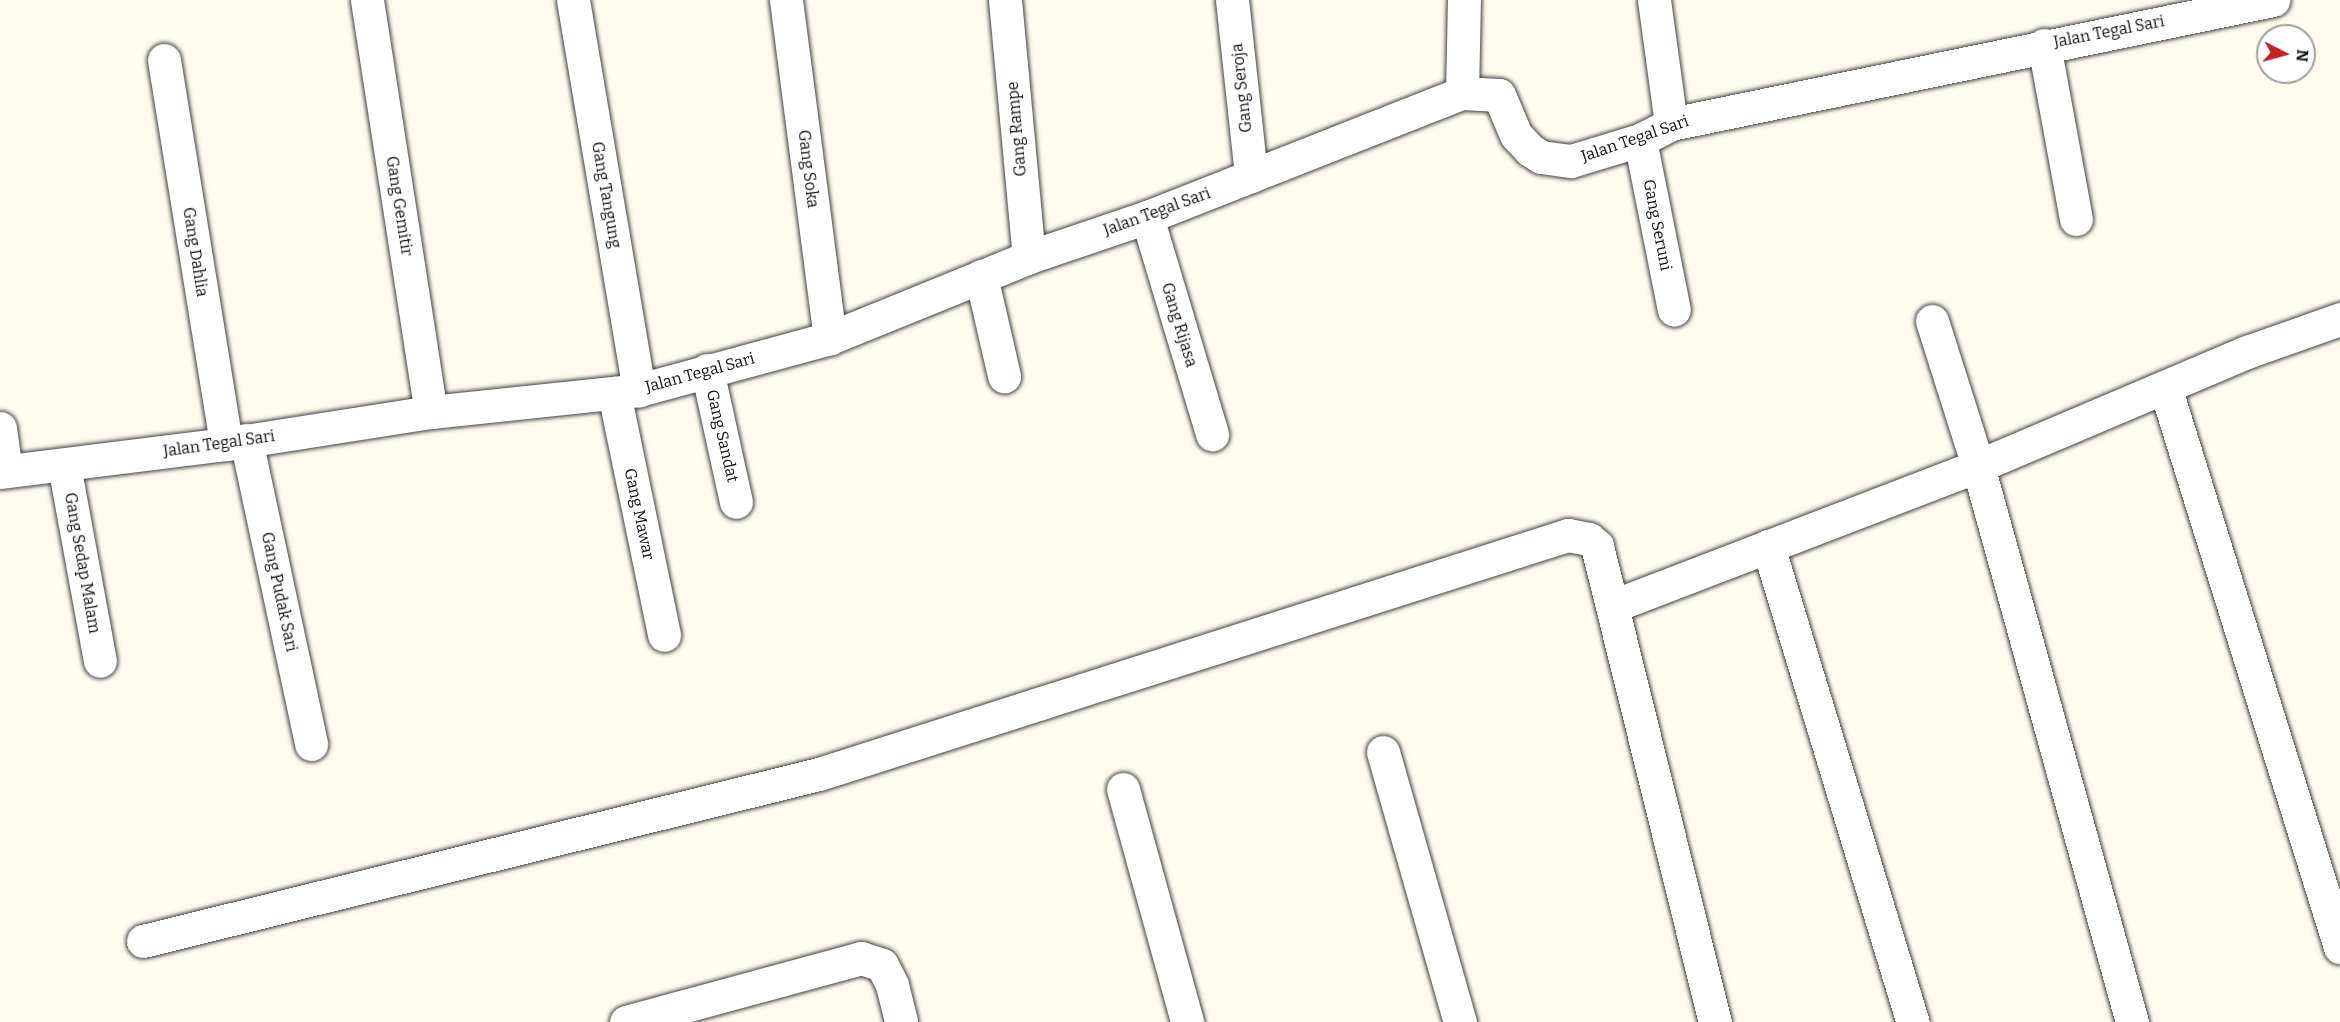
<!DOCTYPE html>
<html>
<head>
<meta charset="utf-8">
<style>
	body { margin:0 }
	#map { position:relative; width:2340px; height:1022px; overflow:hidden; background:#fffcef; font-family:Bitter,serif }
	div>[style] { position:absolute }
	.roads { filter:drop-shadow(0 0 2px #414141) drop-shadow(0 0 2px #414141) }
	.minor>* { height:33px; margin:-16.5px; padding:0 16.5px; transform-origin:16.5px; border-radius:16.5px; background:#fff }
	span { translate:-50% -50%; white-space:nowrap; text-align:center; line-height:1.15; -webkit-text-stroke:6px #fff; paint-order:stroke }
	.street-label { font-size:16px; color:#0e0e0e }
	.north { position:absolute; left:2256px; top:24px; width:60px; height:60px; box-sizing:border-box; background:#fff; border:2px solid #9f9f9f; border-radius:50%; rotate:96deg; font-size:16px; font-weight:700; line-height:24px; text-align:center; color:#0e0e0e }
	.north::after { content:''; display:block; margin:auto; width:21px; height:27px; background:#c51f21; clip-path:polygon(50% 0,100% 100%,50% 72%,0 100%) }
</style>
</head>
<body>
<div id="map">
	<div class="roads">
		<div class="minor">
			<i style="left:367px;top:0;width:417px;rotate:81.2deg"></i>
			<i style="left:573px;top:0;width:396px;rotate:80.4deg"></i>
			<i style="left:786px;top:0;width:341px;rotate:82.6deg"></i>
			<i style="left:1005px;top:0;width:258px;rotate:84.7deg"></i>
			<i style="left:1232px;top:0;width:177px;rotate:83.8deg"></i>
			<i style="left:1654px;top:0;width:125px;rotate:82.2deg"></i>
			<i style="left:2044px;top:45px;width:177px;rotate:79.6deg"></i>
			<i style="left:164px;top:60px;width:389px;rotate:80.8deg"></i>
			<i style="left:1462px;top:93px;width:93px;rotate:-88.8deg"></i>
			<i style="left:1640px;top:140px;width:173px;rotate:78.7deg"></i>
			<i style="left:1147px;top:217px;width:227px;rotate:73.3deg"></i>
			<i style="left:981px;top:276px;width:103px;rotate:77deg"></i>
			<i style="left:1932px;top:321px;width:152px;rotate:72.4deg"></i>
			<i style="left:1978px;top:466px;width:577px;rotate:74.52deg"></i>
			<i style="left:707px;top:370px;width:135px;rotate:77.6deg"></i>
			<i style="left:2165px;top:387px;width:587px;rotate:72.65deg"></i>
			<i style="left:614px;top:393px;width:247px;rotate:78.3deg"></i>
			<i style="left:0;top:428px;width:43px;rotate:82.1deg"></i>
			<i style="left:246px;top:440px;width:311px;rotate:77.9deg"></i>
			<i style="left:64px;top:465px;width:199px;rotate:79.6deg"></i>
			<i style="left:0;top:472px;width:228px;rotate:-7.1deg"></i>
			<i style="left:226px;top:444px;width:207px;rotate:-8.9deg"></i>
			<i style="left:431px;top:412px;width:209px;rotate:-6deg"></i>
			<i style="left:639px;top:390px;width:198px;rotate:-15.2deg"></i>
			<i style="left:830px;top:338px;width:215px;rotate:-22.1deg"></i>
			<i style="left:1029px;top:257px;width:125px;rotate:-18.7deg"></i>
			<i style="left:1147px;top:217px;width:339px;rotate:-21.5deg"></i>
			<i style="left:1462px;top:93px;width:37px;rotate:3deg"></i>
			<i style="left:1499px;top:95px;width:43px;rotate:67deg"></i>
			<i style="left:1516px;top:135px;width:21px;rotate:47deg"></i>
			<i style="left:1530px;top:150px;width:13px;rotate:32deg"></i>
			<i style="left:1541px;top:157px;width:30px;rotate:8deg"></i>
			<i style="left:1571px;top:161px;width:72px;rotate:-16.9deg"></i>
			<i style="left:1640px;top:140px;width:35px;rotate:-27deg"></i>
			<i style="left:1671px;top:124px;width:615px;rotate:-11.64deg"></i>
			<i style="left:1768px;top:546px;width:498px;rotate:73.1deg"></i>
			<i style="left:1613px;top:606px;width:391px;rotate:-21deg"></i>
			<i style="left:1978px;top:466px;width:292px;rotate:-23deg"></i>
			<i style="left:2247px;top:352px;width:99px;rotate:-19.5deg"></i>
			<i style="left:1383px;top:752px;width:281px;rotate:74.1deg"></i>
			<i style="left:1123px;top:789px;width:242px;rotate:74.6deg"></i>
			<i style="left:143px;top:941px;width:696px;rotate:-13.88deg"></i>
			<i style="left:819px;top:774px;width:786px;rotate:-17.7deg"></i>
			<i style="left:1568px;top:535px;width:21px;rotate:11deg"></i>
			<i style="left:1589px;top:539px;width:11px;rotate:41deg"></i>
			<i style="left:1597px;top:546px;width:490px;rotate:76.1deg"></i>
			<i style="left:626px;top:1022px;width:244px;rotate:-15.2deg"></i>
			<i style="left:861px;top:958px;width:22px;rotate:18deg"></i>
			<i style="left:882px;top:965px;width:22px;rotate:63deg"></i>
			<i style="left:892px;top:985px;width:38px;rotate:76deg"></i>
		</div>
	</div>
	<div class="street-label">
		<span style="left:2109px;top:32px;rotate:-11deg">Jalan Tegal Sari</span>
		<span style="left:1242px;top:88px;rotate:-96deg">Gang Seroja</span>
		<span style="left:1017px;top:129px;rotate:-95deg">Gang Rampe</span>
		<span style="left:1635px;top:139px;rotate:-19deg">Jalan Tegal Sari</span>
		<span style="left:808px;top:169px;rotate:83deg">Gang Soka</span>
		<span style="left:606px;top:195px;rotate:80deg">Gang Tangung</span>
		<span style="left:399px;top:206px;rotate:81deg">Gang Gemitir</span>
		<span style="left:1157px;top:212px;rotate:-20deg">Jalan Tegal Sari</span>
		<span style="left:1657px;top:225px;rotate:79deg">Gang Seruni</span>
		<span style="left:195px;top:252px;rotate:81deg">Gang Dahlia</span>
		<span style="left:1179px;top:325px;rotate:73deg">Gang Rijasa</span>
		<span style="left:700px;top:373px;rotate:-15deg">Jalan Tegal Sari</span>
		<span style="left:722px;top:436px;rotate:77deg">Gang Sandat</span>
		<span style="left:219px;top:444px;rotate:-8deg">Jalan Tegal Sari</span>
		<span style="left:639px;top:514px;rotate:78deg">Gang Mawar</span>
		<span style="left:82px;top:563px;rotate:80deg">Gang Sedap Malam</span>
		<span style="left:279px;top:592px;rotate:78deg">Gang Pudak Sari</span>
	</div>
	<div class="north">N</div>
</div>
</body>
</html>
